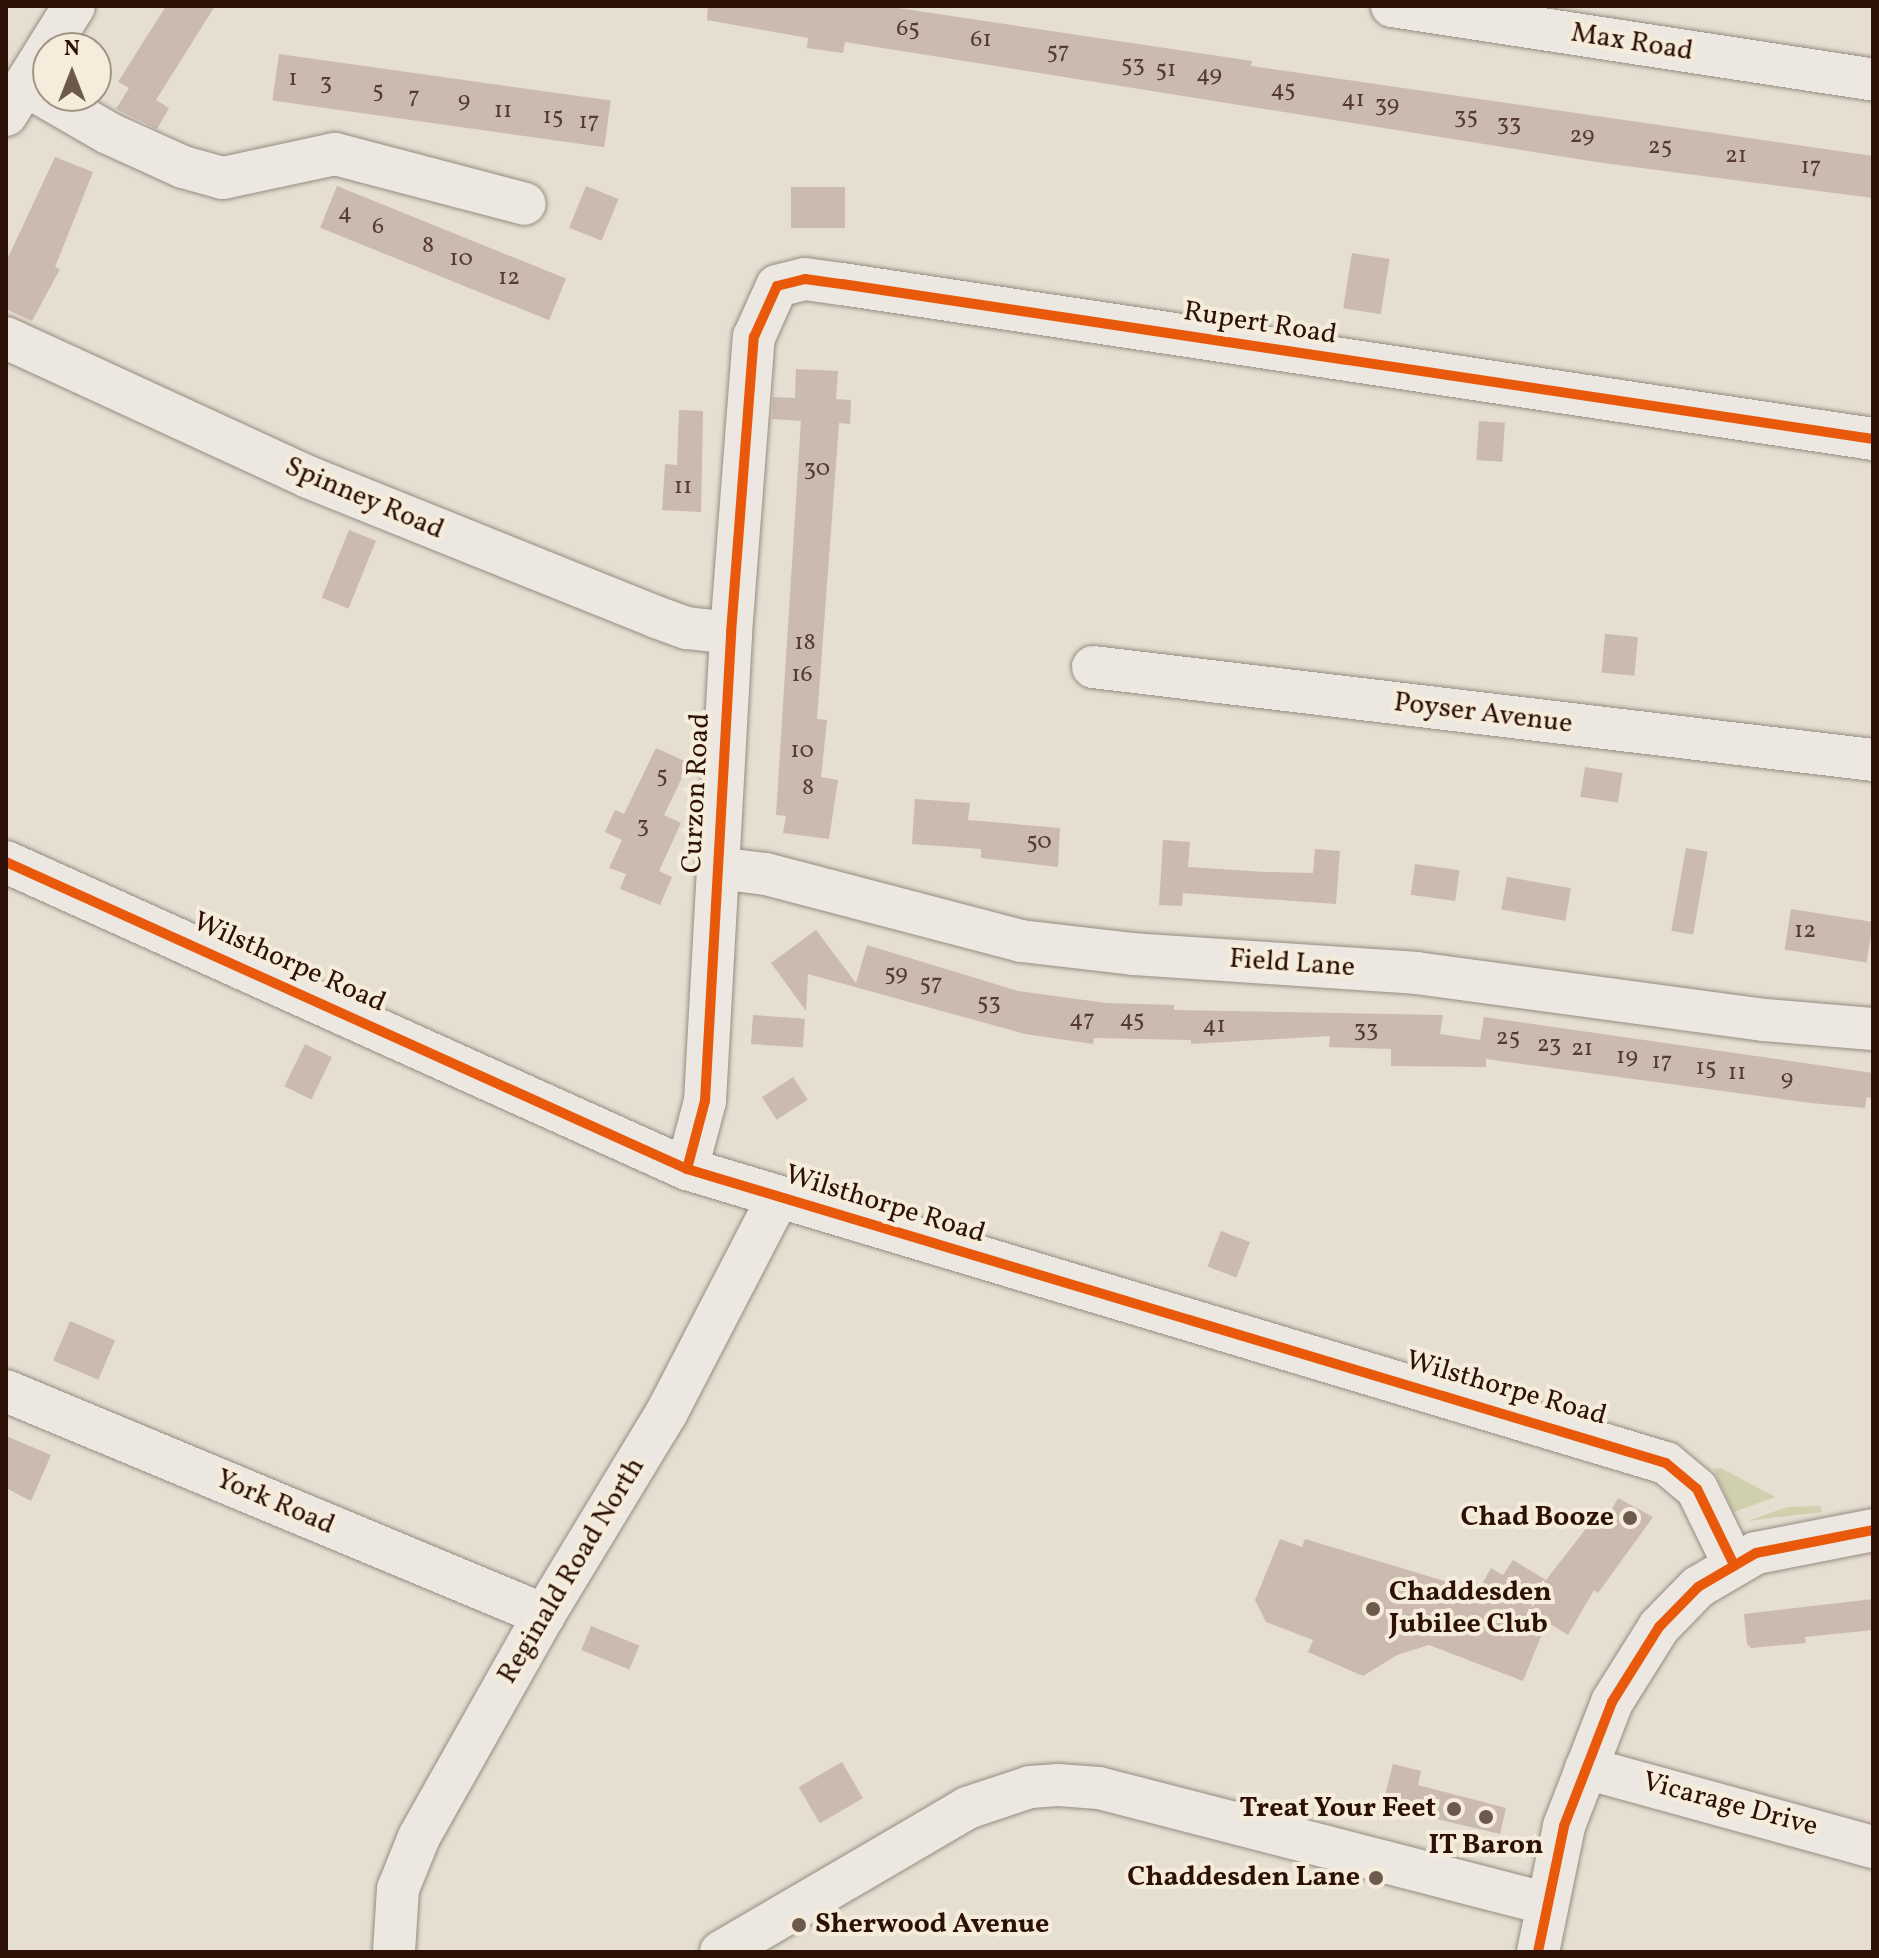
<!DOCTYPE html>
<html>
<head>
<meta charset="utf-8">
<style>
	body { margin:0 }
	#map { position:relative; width:1879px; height:1958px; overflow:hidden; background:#e6ded0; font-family:Vollkorn,serif }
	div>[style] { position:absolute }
	.green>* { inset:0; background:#d0cfae }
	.building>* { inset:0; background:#cabaaf; transform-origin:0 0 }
	.roads { filter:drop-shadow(0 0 2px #948c82) drop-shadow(0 0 2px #948c82) }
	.minor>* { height:42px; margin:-21px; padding:0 21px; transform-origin:21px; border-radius:21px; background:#ece7e0 }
	.cycleway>* { height:10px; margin:-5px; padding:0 5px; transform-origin:5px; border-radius:5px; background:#e8590c }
	.dots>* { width:22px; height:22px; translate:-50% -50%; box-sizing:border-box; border:4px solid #f5ecdb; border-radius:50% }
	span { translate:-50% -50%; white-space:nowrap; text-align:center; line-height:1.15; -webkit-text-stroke:8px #f5ecdb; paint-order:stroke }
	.number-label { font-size:24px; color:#553b30 }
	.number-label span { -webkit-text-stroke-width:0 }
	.street-label { font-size:28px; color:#2e1106 }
	.poi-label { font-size:28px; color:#2e1106; font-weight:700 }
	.right { translate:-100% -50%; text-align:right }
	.left { translate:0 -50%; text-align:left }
	.frame { position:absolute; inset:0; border:8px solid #2e1106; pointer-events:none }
	.north { position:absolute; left:32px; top:32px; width:80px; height:80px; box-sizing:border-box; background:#f5ecdb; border:2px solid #a59486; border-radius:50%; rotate:0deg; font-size:22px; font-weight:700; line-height:32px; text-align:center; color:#2e1106 }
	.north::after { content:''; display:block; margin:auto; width:28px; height:36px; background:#6e594d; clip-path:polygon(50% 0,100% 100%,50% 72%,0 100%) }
</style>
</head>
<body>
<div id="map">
	<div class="green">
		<i style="clip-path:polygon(1721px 1468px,1775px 1497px,1734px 1512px,1713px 1469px)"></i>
		<i style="clip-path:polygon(1820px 1506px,1822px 1512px,1748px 1521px,1787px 1507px)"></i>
	</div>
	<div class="building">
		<i style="clip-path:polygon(166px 6px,215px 6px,156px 100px,169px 108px,157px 129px,116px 109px,129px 88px,118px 82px)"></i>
		<i style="clip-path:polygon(708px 6px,885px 6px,1252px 61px,1251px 66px,1873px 156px,1873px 198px,1603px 163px,845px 42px,843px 53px,807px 48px,808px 38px,707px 20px)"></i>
		<i style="left:279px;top:54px;width:335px;height:47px;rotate:8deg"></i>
		<i style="clip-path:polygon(55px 157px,93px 172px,55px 267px,60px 269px,32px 321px,6px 309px,6px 262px)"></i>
		<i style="left:337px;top:186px;width:247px;height:45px;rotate:22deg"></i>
		<i style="left:586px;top:186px;width:35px;height:45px;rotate:22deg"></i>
		<i style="left:791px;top:187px;width:54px;height:41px"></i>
		<i style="left:1352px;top:253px;width:38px;height:56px;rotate:9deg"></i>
		<i style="clip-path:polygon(796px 369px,838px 371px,836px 399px,851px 400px,850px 424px,839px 423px,817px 719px,827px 720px,821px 777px,838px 780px,829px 839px,783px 833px,786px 816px,776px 815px,801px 421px,772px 419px,773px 397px,795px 398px)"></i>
		<i style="clip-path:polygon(679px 410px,703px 411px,701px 512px,662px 510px,665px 464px,677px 465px)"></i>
		<i style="left:1479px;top:421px;width:26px;height:39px;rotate:4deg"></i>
		<i style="left:349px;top:530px;width:29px;height:73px;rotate:22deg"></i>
		<i style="left:1605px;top:634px;width:33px;height:39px;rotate:5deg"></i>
		<i style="clip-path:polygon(656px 748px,689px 763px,664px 815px,681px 823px,659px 871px,672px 877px,660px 905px,620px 889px,626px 874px,609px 868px,622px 840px,605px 832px,615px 810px,624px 814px)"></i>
		<i style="left:1585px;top:767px;width:38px;height:30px;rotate:9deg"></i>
		<i style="clip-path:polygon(915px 799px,970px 803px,968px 820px,1060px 828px,1058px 867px,981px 858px,981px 849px,912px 844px)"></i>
		<i style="clip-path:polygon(1163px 840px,1190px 842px,1188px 867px,1265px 872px,1313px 873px,1315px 849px,1340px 851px,1336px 904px,1183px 893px,1182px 906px,1159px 905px)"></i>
		<i style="left:1686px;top:848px;width:22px;height:84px;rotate:10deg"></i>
		<i style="left:1415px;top:864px;width:45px;height:31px;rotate:8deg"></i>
		<i style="left:1507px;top:877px;width:65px;height:33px;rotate:10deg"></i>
		<i style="left:1791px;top:909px;width:83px;height:41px;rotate:9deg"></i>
		<i style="clip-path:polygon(816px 930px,856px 983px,867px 945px,1018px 991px,1106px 1003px,1174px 1005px,1174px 1010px,1443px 1015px,1440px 1034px,1480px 1040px,1484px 1017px,1873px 1073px,1873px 1098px,1867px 1097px,1865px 1108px,1811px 1103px,1486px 1059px,1486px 1067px,1391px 1066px,1391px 1049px,1329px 1047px,1330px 1036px,1191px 1044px,1191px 1040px,1094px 1038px,1093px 1044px,1025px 1034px,808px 974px,806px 1011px,771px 963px)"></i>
		<i style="left:753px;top:1015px;width:52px;height:29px;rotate:4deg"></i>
		<i style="left:305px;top:1044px;width:30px;height:47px;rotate:26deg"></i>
		<i style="left:793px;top:1077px;width:27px;height:37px;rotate:57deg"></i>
		<i style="left:1221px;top:1231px;width:31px;height:38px;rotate:21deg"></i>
		<i style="left:70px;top:1321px;width:49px;height:43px;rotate:23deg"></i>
		<i style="clip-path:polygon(6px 1436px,51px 1455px,31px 1501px,6px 1488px)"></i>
		<i style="clip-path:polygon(1618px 1498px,1653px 1517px,1598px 1593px,1594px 1590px,1568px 1635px,1547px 1622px,1523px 1681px,1429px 1645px,1397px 1655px,1363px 1676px,1308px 1652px,1313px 1640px,1266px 1622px,1255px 1600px,1280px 1539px,1302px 1547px,1305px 1539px,1461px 1586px,1466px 1577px,1481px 1586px,1491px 1568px,1503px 1575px,1513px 1560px,1546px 1580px,1592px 1521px,1601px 1529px)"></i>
		<i style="clip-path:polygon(1873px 1599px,1873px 1630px,1805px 1637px,1806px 1643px,1751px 1648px,1747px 1644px,1744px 1614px)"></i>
		<i style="left:591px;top:1626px;width:52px;height:26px;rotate:22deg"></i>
		<i style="left:842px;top:1762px;width:42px;height:50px;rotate:60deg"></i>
		<i style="clip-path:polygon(1393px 1764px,1421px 1771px,1418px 1785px,1506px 1808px,1500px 1834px,1382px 1806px)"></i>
	</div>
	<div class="roads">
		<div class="minor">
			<i style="left:1392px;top:6px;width:487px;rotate:8.7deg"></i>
			<i style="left:25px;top:85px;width:96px;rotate:30deg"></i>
			<i style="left:108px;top:133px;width:82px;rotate:24.4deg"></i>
			<i style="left:183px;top:167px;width:41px;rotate:15.4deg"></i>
			<i style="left:223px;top:178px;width:115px;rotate:-12.1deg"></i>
			<i style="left:335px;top:154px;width:196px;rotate:14.7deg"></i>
			<i style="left:6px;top:115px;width:128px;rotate:-58deg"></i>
			<i style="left:6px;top:338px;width:332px;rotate:24.7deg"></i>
			<i style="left:308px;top:477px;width:375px;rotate:21.9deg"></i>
			<i style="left:656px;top:617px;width:33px;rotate:20deg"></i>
			<i style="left:687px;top:628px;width:44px;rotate:6.5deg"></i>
			<i style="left:1093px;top:667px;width:786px;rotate:6.8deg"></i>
			<i style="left:6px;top:862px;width:747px;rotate:24.27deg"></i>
			<i style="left:687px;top:1169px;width:1022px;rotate:16.72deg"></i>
			<i style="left:1666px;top:1463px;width:40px;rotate:40deg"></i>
			<i style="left:1697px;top:1489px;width:85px;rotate:64deg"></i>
			<i style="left:717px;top:868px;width:49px;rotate:7deg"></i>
			<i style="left:766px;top:874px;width:264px;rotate:14.7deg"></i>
			<i style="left:1021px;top:941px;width:113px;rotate:6.6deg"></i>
			<i style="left:1133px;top:954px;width:284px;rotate:3.8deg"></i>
			<i style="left:1416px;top:973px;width:352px;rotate:7.7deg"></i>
			<i style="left:1765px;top:1020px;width:108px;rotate:4.8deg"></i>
			<i style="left:687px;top:1169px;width:70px;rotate:-75.2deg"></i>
			<i style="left:705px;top:1101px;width:469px;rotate:-86.8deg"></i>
			<i style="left:731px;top:633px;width:297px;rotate:-85.6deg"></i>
			<i style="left:754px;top:337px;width:56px;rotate:-65.7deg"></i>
			<i style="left:777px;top:286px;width:29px;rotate:-14deg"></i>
			<i style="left:805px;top:279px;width:37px;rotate:8deg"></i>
			<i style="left:842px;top:284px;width:1043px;rotate:8.55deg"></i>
			<i style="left:6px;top:1391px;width:583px;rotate:22.6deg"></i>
			<i style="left:1586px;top:1768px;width:298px;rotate:15.4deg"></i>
			<i style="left:394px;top:1952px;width:63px;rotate:-86.4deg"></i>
			<i style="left:398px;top:1889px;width:56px;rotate:-68deg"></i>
			<i style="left:419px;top:1837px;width:255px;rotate:-60.6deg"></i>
			<i style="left:544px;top:1615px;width:237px;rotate:-58.8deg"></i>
			<i style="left:667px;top:1412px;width:241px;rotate:-62.6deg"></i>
			<i style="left:721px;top:1952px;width:285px;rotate:-30.3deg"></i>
			<i style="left:967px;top:1808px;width:66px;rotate:-18.4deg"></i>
			<i style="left:1030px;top:1787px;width:28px;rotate:-4deg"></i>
			<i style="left:1058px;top:1785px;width:41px;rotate:4.2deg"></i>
			<i style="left:1099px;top:1788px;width:461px;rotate:14.5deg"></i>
			<i style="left:1538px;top:1952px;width:129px;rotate:-78.3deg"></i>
			<i style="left:1564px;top:1826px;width:133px;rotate:-68.8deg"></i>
			<i style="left:1612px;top:1702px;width:89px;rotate:-57.9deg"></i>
			<i style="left:1659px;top:1627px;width:56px;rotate:-45.7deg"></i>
			<i style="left:1698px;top:1587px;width:67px;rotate:-30.4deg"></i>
			<i style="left:1756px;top:1553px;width:119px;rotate:-11.1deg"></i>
		</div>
	</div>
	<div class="cycleway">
		<i style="left:6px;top:862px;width:747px;rotate:24.27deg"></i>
		<i style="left:687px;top:1169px;width:1022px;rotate:16.72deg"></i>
		<i style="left:1666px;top:1463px;width:40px;rotate:40deg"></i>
		<i style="left:1697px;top:1489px;width:85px;rotate:64deg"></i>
		<i style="left:687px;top:1169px;width:70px;rotate:-75.2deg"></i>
		<i style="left:705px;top:1101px;width:469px;rotate:-86.8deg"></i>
		<i style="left:731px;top:633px;width:297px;rotate:-85.6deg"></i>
		<i style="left:754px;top:337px;width:56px;rotate:-65.7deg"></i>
		<i style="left:777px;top:286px;width:29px;rotate:-14deg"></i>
		<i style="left:805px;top:279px;width:37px;rotate:8deg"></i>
		<i style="left:842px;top:284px;width:1043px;rotate:8.55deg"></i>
		<i style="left:1538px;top:1952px;width:129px;rotate:-78.3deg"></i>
		<i style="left:1564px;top:1826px;width:133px;rotate:-68.8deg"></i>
		<i style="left:1612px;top:1702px;width:89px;rotate:-57.9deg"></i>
		<i style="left:1659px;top:1627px;width:56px;rotate:-45.7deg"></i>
		<i style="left:1698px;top:1587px;width:67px;rotate:-30.4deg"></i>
		<i style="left:1756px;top:1553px;width:119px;rotate:-11.1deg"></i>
	</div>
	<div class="dots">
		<i style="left:1630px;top:1518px;background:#6e594d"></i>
		<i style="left:1373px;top:1609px;background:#6e594d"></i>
		<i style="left:1454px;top:1809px;background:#6e594d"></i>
		<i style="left:1486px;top:1817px;background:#6e594d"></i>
		<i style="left:1376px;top:1878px;background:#6e594d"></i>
		<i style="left:799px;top:1925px;background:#6e594d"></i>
	</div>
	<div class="number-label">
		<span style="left:908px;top:30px">65</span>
		<span style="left:981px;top:41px">61</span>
		<span style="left:1058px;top:53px">57</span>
		<span style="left:1133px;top:66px">53</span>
		<span style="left:1166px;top:71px">51</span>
		<span style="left:1209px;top:76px">49</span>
		<span style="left:293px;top:80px">1</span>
		<span style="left:326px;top:84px">3</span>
		<span style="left:1283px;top:91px">45</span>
		<span style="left:378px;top:92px">5</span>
		<span style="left:414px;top:98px">7</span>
		<span style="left:1353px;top:101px">41</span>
		<span style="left:464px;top:102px">9</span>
		<span style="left:1387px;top:106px">39</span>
		<span style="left:503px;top:112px">11</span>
		<span style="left:553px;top:118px">15</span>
		<span style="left:1466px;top:118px">35</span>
		<span style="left:589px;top:123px">17</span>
		<span style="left:1509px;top:125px">33</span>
		<span style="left:1582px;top:137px">29</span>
		<span style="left:1660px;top:148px">25</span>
		<span style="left:1736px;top:157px">21</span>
		<span style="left:1811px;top:168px">17</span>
		<span style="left:345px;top:214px">4</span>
		<span style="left:378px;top:228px">6</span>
		<span style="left:428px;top:247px">8</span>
		<span style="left:461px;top:260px">10</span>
		<span style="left:509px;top:279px">12</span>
		<span style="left:817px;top:470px">30</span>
		<span style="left:683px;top:488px">11</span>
		<span style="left:805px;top:644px">18</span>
		<span style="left:802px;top:676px">16</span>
		<span style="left:802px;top:752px">10</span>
		<span style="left:662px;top:777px">5</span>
		<span style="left:808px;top:789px">8</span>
		<span style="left:643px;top:827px">3</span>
		<span style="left:1039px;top:843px">50</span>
		<span style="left:1805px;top:932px">12</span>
		<span style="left:896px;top:975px">59</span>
		<span style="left:931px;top:985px">57</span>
		<span style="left:989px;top:1004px">53</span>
		<span style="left:1082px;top:1021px">47</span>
		<span style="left:1132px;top:1021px">45</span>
		<span style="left:1214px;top:1027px">41</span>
		<span style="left:1366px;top:1031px">33</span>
		<span style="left:1508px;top:1039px">25</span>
		<span style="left:1549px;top:1046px">23</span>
		<span style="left:1582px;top:1050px">21</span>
		<span style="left:1627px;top:1058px">19</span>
		<span style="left:1662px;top:1063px">17</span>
		<span style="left:1706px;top:1069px">15</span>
		<span style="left:1737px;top:1074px">11</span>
		<span style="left:1787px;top:1080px">9</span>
	</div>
	<div class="street-label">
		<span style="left:1632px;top:43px;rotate:9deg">Max Road</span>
		<span style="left:1260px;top:324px;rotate:9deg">Rupert Road</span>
		<span style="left:364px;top:499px;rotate:23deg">Spinney Road</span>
		<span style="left:1483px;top:714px;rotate:7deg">Poyser Avenue</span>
		<span style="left:697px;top:793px;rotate:-87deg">Curzon Road</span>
		<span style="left:289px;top:963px;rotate:24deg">Wilsthorpe Road</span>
		<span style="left:1292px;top:964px;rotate:4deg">Field Lane</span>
		<span style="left:885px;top:1205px;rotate:17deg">Wilsthorpe Road</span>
		<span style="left:1506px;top:1389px;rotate:16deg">Wilsthorpe Road</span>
		<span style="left:275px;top:1503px;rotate:23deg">York Road</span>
		<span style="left:572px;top:1571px;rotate:-59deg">Reginald Road North</span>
		<span style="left:1730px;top:1805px;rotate:15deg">Vicarage Drive</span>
	</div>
	<div class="poi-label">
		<span class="right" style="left:1614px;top:1518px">Chad Booze</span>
		<span class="left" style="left:1389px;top:1609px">Chaddesden<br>Jubilee Club</span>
		<span class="right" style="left:1436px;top:1809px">Treat Your Feet</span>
		<span style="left:1486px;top:1846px">IT Baron</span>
		<span class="right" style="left:1360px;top:1878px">Chaddesden Lane</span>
		<span class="left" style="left:815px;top:1925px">Sherwood Avenue</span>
	</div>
	<div class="frame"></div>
	<div class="north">N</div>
</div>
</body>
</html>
